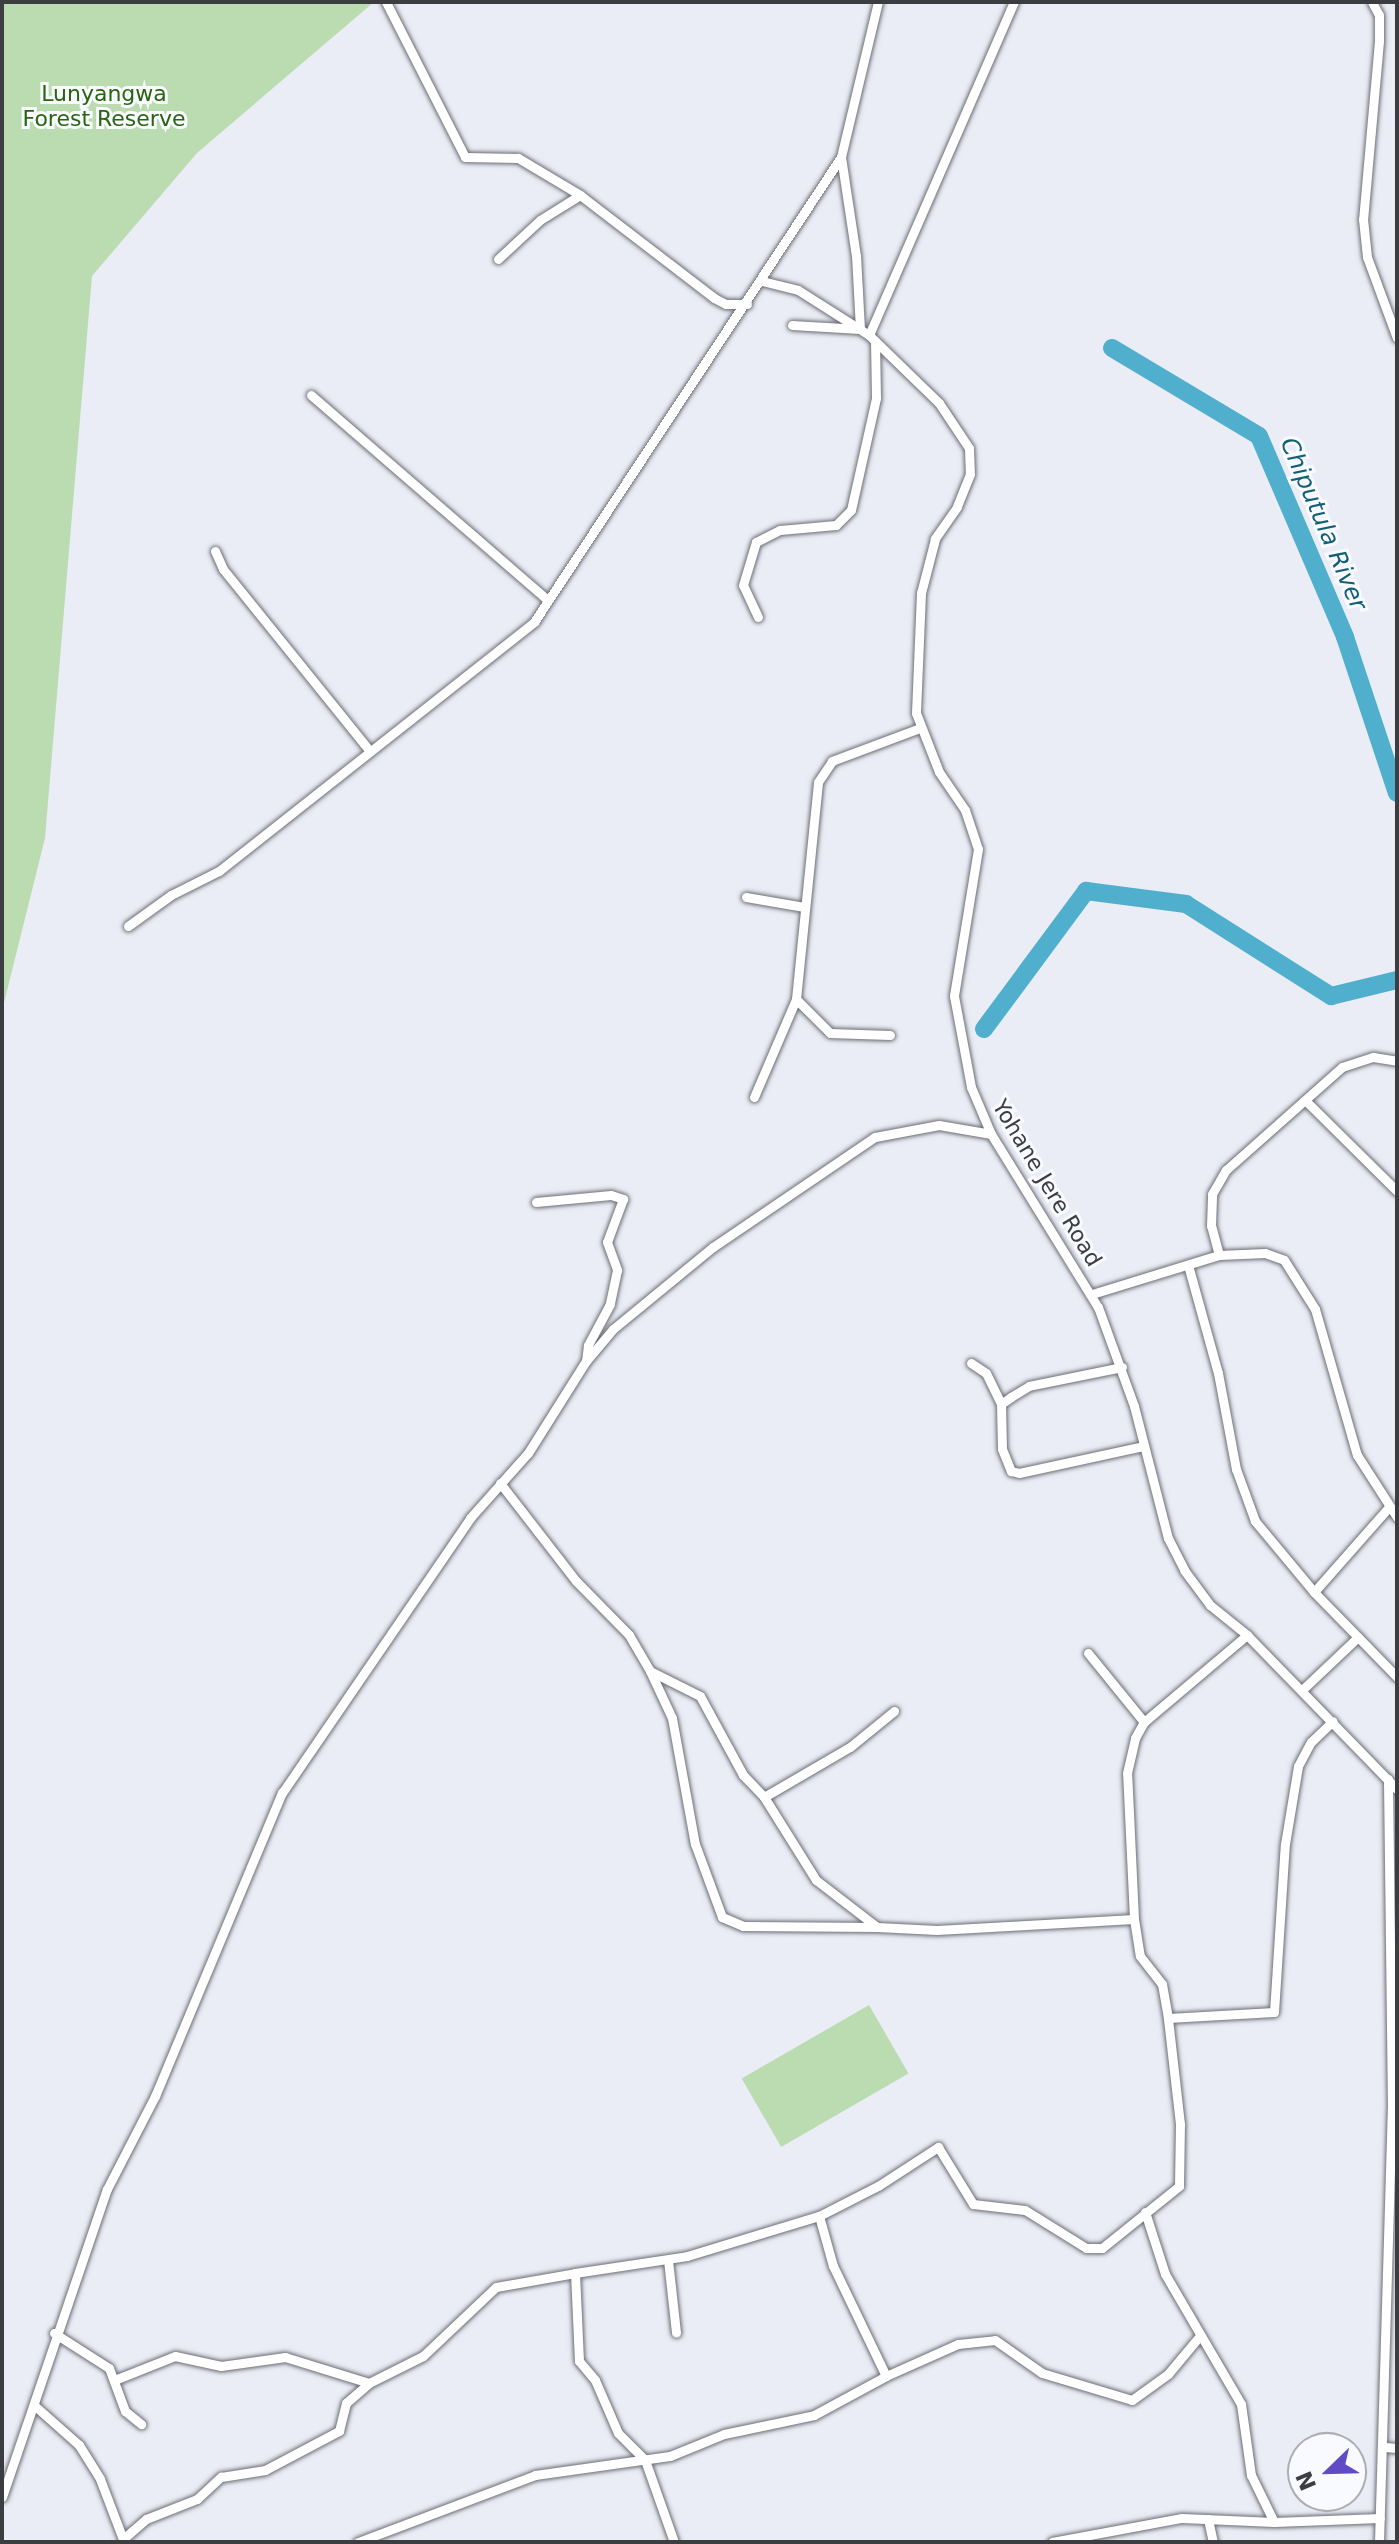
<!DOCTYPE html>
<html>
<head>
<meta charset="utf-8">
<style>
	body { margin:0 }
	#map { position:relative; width:1399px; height:2544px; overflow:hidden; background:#eaedf5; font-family:"DejaVu Sans",sans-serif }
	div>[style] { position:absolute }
	.green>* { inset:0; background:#bbdcb1; transform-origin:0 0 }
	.river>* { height:18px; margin:-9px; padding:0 9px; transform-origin:9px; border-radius:9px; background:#4fafcd }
	.roads { filter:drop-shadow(0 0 2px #6c6e76) drop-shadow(0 0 2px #6c6e76) }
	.minor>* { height:9px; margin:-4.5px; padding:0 4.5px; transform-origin:4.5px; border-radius:4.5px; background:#fff }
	span { translate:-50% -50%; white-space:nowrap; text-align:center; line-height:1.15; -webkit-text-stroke:6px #f8faff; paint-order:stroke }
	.park-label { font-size:22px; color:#29640f }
	.street-label { font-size:22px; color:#3c3d40 }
	.water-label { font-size:24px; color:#105f74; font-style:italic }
	.frame { position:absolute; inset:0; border:4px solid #3c3d40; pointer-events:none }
	.north { position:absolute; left:1287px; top:2432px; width:80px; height:80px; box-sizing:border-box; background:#f8faff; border:2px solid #adaeb3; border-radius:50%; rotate:247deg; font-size:22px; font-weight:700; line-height:32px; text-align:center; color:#3c3d40 }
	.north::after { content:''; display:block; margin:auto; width:28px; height:36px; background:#604bc4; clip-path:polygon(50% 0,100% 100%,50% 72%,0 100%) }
</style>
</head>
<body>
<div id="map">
	<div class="green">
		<i style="clip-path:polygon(2px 2px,374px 2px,197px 153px,92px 276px,45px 838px,2px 1011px)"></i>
		<i style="left:869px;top:2005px;width:79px;height:147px;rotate:60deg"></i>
	</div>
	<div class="river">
		<i style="left:1112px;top:348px;width:171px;rotate:30.9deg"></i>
		<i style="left:1259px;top:436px;width:219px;rotate:66.8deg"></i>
		<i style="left:1345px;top:637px;width:164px;rotate:71.6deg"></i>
		<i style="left:984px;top:1029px;width:172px;rotate:-53.5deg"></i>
		<i style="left:1086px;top:891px;width:101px;rotate:7.4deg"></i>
		<i style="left:1186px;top:904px;width:172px;rotate:32.4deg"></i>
		<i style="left:1331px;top:996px;width:68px;rotate:-13.6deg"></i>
	</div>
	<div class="roads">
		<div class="minor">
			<i style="left:386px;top:2px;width:174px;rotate:63deg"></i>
			<i style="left:465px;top:157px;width:53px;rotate:1.1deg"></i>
			<i style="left:518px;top:158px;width:72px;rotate:30.8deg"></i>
			<i style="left:580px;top:195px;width:169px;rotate:37.5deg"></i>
			<i style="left:714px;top:298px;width:13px;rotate:27deg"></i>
			<i style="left:726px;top:304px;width:21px"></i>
			<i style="left:1372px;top:2px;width:15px;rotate:62deg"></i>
			<i style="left:1379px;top:15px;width:26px;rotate:90deg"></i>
			<i style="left:1379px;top:41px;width:179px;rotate:95.1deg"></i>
			<i style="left:1363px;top:219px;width:38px;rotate:84deg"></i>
			<i style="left:1367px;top:257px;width:86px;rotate:69.7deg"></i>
			<i style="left:498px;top:259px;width:57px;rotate:-42.9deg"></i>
			<i style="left:540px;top:220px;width:47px;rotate:-32deg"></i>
			<i style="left:762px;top:281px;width:37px;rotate:14deg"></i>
			<i style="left:798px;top:290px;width:84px;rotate:32.4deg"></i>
			<i style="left:869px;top:335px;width:98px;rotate:44.2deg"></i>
			<i style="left:939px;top:403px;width:54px;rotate:56.3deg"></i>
			<i style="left:969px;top:448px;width:26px;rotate:88deg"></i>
			<i style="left:970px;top:474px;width:35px;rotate:112deg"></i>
			<i style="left:957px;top:507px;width:39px;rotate:125deg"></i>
			<i style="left:935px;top:539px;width:56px;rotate:104.5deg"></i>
			<i style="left:921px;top:593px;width:120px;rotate:92.4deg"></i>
			<i style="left:916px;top:713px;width:63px;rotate:68.7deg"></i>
			<i style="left:939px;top:772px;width:46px;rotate:55.6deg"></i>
			<i style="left:965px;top:810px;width:41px;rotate:71.6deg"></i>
			<i style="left:978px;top:849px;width:149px;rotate:99.3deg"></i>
			<i style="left:954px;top:996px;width:93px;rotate:79.4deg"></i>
			<i style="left:971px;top:1087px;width:51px;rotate:66.9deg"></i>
			<i style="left:991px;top:1134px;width:203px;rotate:58.3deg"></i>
			<i style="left:1098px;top:1307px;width:105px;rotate:70deg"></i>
			<i style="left:1134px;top:1406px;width:136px;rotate:75.6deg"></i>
			<i style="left:1168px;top:1538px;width:36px;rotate:63deg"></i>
			<i style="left:1184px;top:1570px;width:44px;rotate:53.4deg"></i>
			<i style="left:1210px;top:1605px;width:48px;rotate:39deg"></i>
			<i style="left:1247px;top:1635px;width:215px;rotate:45.8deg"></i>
			<i style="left:792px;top:325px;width:68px;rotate:3.4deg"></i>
			<i style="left:860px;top:329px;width:73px;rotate:-93.1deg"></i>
			<i style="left:856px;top:256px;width:100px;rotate:-98.6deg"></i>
			<i style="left:841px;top:157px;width:159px;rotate:-76.6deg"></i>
			<i style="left:869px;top:335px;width:363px;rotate:-66.5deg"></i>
			<i style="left:311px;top:395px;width:313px;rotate:40.9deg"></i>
			<i style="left:215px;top:551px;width:20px;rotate:66deg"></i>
			<i style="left:223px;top:569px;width:233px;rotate:51.1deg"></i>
			<i style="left:758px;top:617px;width:35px;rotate:-115deg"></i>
			<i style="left:743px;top:585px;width:45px;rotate:-73.2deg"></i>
			<i style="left:756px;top:542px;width:27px;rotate:-27deg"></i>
			<i style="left:780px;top:530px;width:56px;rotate:-5.1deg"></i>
			<i style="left:836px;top:525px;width:21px;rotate:-45deg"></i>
			<i style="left:851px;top:510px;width:115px;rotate:-77.4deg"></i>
			<i style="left:876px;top:398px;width:57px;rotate:-91deg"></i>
			<i style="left:746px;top:897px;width:59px;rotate:9.8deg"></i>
			<i style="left:128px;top:926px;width:53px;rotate:-35.8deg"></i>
			<i style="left:171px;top:895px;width:54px;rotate:-26.6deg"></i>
			<i style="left:219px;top:871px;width:402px;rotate:-38.3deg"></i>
			<i style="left:534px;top:622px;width:557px;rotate:-56.57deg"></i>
			<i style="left:796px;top:999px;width:48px;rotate:45deg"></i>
			<i style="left:830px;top:1033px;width:60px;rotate:1.9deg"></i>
			<i style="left:754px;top:1097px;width:107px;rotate:-66.8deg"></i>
			<i style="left:796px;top:999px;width:218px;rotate:-84.2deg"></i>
			<i style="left:818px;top:782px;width:25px;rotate:-56deg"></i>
			<i style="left:832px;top:761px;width:94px;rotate:-20.6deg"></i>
			<i style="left:1306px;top:1101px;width:128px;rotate:44.7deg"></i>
			<i style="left:536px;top:1202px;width:75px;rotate:-5.3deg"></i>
			<i style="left:611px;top:1195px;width:13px;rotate:18deg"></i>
			<i style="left:623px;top:1199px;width:46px;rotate:110.4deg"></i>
			<i style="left:607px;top:1242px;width:30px;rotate:70deg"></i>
			<i style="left:617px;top:1270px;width:35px;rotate:102deg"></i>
			<i style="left:610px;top:1304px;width:47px;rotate:118.2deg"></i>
			<i style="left:588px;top:1345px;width:16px;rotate:97deg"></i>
			<i style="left:1219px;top:1255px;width:30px;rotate:-105deg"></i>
			<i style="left:1211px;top:1226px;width:32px;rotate:-88deg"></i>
			<i style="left:1212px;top:1194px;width:28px;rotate:-60deg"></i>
			<i style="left:1226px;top:1170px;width:155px;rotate:-41.6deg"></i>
			<i style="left:1342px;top:1067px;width:33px;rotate:-18deg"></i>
			<i style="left:1373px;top:1057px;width:24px;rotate:9deg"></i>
			<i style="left:1188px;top:1265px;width:112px;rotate:74.5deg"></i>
			<i style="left:1218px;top:1373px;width:98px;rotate:79.4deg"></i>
			<i style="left:1236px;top:1469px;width:55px;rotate:69.9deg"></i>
			<i style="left:1255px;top:1521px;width:92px;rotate:50.3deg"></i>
			<i style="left:1314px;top:1592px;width:119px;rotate:45.7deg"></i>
			<i style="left:1092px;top:1294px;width:133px;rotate:-17.1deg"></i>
			<i style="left:1219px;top:1255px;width:46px;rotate:-2.5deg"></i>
			<i style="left:1265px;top:1253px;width:20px;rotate:20deg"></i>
			<i style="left:1284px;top:1260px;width:58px;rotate:57.7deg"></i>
			<i style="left:1315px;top:1309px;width:152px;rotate:74deg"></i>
			<i style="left:1357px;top:1455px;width:74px;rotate:57.2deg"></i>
			<i style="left:971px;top:1363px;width:18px;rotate:34deg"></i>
			<i style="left:986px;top:1373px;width:34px;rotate:64deg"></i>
			<i style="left:1122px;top:1367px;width:95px;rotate:168.5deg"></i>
			<i style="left:1029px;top:1386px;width:21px;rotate:149deg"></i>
			<i style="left:1011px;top:1397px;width:12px;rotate:145deg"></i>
			<i style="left:1001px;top:1404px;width:45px;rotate:88.7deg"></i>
			<i style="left:1002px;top:1449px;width:24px;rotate:68deg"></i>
			<i style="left:1011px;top:1471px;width:8px;rotate:14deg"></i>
			<i style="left:1019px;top:1473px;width:128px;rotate:-12.2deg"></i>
			<i style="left:500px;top:1483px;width:124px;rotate:52.2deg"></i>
			<i style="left:576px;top:1581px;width:76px;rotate:45.5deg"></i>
			<i style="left:629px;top:1635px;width:42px;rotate:59.7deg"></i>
			<i style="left:650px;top:1671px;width:56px;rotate:26.6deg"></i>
			<i style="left:700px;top:1696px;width:90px;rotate:61.4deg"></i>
			<i style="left:743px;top:1775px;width:30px;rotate:46deg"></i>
			<i style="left:764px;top:1797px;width:98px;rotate:57.9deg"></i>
			<i style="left:816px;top:1880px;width:77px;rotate:37.6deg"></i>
			<i style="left:877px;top:1927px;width:60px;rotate:2.9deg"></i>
			<i style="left:937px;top:1930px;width:197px;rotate:-3.2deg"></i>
			<i style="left:1134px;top:1919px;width:146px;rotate:-92.7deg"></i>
			<i style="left:1127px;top:1773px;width:36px;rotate:-77deg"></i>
			<i style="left:1135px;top:1738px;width:18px;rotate:-61deg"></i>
			<i style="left:1144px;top:1722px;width:135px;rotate:-40.2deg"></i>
			<i style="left:1314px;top:1592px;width:112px;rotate:-48.6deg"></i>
			<i style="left:1088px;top:1653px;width:89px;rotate:50.9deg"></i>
			<i style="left:650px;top:1671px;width:52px;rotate:64.9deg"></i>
			<i style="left:672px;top:1718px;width:128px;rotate:79.7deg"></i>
			<i style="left:695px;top:1844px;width:78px;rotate:69.7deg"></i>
			<i style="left:722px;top:1917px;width:23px;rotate:23deg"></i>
			<i style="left:743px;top:1926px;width:134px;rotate:0.4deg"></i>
			<i style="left:1302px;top:1690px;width:77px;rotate:-43.4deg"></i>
			<i style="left:764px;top:1797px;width:99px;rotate:-30.2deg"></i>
			<i style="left:850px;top:1747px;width:57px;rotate:-39.3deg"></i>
			<i style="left:1134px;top:1919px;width:37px;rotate:81deg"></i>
			<i style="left:1140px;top:1956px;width:36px;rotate:52deg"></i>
			<i style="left:1162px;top:1984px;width:35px;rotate:80deg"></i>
			<i style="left:1168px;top:2018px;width:106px;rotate:-3.2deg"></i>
			<i style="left:1274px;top:2012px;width:168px;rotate:-86.3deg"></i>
			<i style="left:1285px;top:1844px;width:79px;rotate:-80.5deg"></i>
			<i style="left:1298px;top:1766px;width:27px;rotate:-62deg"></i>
			<i style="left:1311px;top:1742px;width:30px;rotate:-44deg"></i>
			<i style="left:1145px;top:2212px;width:65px;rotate:72.1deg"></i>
			<i style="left:1165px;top:2274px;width:151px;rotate:59.7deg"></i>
			<i style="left:1241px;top:2404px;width:72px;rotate:82deg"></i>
			<i style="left:1251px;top:2475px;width:52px;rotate:63.9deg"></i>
			<i style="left:668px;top:2260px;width:73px;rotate:83.7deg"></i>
			<i style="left:54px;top:2333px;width:65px;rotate:32.5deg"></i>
			<i style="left:109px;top:2368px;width:46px;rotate:69.6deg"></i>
			<i style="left:125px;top:2411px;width:21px;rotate:39deg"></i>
			<i style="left:886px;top:2376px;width:79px;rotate:-24deg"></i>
			<i style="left:958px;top:2344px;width:37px;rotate:-6deg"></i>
			<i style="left:995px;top:2340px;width:57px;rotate:35.1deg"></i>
			<i style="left:1042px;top:2373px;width:94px;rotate:16.7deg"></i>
			<i style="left:1132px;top:2400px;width:44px;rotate:-35.8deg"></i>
			<i style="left:1168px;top:2374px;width:47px;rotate:-50.2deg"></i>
			<i style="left:117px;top:2379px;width:62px;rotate:-21.6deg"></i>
			<i style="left:175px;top:2356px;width:47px;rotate:12.3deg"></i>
			<i style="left:221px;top:2366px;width:65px;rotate:-8deg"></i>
			<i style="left:285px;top:2357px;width:88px;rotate:17.2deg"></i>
			<i style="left:35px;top:2406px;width:59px;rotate:41.6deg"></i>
			<i style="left:79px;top:2445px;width:40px;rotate:58deg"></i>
			<i style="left:100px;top:2479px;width:67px;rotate:69.1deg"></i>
			<i style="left:1385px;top:2447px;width:12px;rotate:5deg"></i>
			<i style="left:2px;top:2497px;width:325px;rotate:-71.2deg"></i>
			<i style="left:107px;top:2189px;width:105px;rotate:-62.7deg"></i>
			<i style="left:155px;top:2096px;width:329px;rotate:-67.3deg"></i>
			<i style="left:282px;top:1793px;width:333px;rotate:-55.6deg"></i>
			<i style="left:470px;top:1518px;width:87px;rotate:-48.3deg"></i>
			<i style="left:528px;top:1453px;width:109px;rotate:-57.8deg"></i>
			<i style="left:586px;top:1361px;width:42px;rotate:-49.8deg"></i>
			<i style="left:613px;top:1329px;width:129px;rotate:-39.4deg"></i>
			<i style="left:713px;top:1247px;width:196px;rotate:-34.2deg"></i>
			<i style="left:875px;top:1137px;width:65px;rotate:-10.6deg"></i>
			<i style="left:939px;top:1125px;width:53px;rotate:9.8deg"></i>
			<i style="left:1208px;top:2519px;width:24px;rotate:78deg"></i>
			<i style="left:123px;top:2539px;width:30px;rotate:-41deg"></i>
			<i style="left:146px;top:2519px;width:55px;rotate:-21.4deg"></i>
			<i style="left:197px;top:2499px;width:33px;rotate:-43deg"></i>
			<i style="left:221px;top:2477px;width:45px;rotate:-9deg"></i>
			<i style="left:265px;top:2470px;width:84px;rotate:-27.8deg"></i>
			<i style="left:339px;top:2431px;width:29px;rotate:-76deg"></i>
			<i style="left:346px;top:2403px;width:30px;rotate:-41deg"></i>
			<i style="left:369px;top:2383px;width:60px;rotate:-26.6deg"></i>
			<i style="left:423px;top:2356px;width:100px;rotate:-43.4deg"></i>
			<i style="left:496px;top:2287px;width:80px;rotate:-10deg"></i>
			<i style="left:358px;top:2542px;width:189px;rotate:-20.7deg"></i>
			<i style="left:535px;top:2475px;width:136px;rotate:-8deg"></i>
			<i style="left:670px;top:2456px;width:58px;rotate:-22.2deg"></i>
			<i style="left:724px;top:2434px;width:92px;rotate:-11.9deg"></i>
			<i style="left:814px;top:2415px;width:82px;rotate:-28.4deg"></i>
			<i style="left:886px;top:2376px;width:122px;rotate:-115.7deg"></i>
			<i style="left:833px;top:2266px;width:52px;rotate:-105.6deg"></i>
			<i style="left:674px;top:2542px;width:87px;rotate:-109.5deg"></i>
			<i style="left:645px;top:2460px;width:38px;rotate:-135deg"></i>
			<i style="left:618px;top:2433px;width:58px;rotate:-113.5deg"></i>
			<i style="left:595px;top:2380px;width:25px;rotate:-130deg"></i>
			<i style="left:579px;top:2361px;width:88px;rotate:-92.6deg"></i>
			<i style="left:575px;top:2273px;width:113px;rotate:-8.6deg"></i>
			<i style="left:687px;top:2256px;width:138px;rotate:-16.9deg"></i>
			<i style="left:819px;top:2216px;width:66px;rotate:-27deg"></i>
			<i style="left:878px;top:2186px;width:72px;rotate:-33deg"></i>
			<i style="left:938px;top:2147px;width:67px;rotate:58.4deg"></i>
			<i style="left:973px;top:2204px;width:52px;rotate:6.6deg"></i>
			<i style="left:1025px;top:2210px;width:72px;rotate:31.9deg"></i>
			<i style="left:1086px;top:2248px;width:16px"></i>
			<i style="left:1102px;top:2248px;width:99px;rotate:-38.8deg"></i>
			<i style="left:1179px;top:2186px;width:62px;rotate:-89.1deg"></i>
			<i style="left:1180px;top:2124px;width:107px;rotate:-96.5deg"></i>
			<i style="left:1052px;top:2542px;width:132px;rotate:-10.5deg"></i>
			<i style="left:1182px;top:2518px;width:92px;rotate:2.5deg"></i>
			<i style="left:1274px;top:2522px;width:106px;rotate:-2.2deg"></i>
			<i style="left:1379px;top:2542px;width:434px;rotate:-88.3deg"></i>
			<i style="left:1392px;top:2108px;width:329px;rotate:-90.7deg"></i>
		</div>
	</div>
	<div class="park-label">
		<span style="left:104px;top:106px">Lunyangwa<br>Forest Reserve</span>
	</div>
	<div class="street-label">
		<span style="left:1047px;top:1183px;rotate:59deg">Yohane Jere Road</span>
	</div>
	<div class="water-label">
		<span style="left:1323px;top:524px;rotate:67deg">Chiputula River</span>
	</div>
	<div class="frame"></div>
	<div class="north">N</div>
</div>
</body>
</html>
